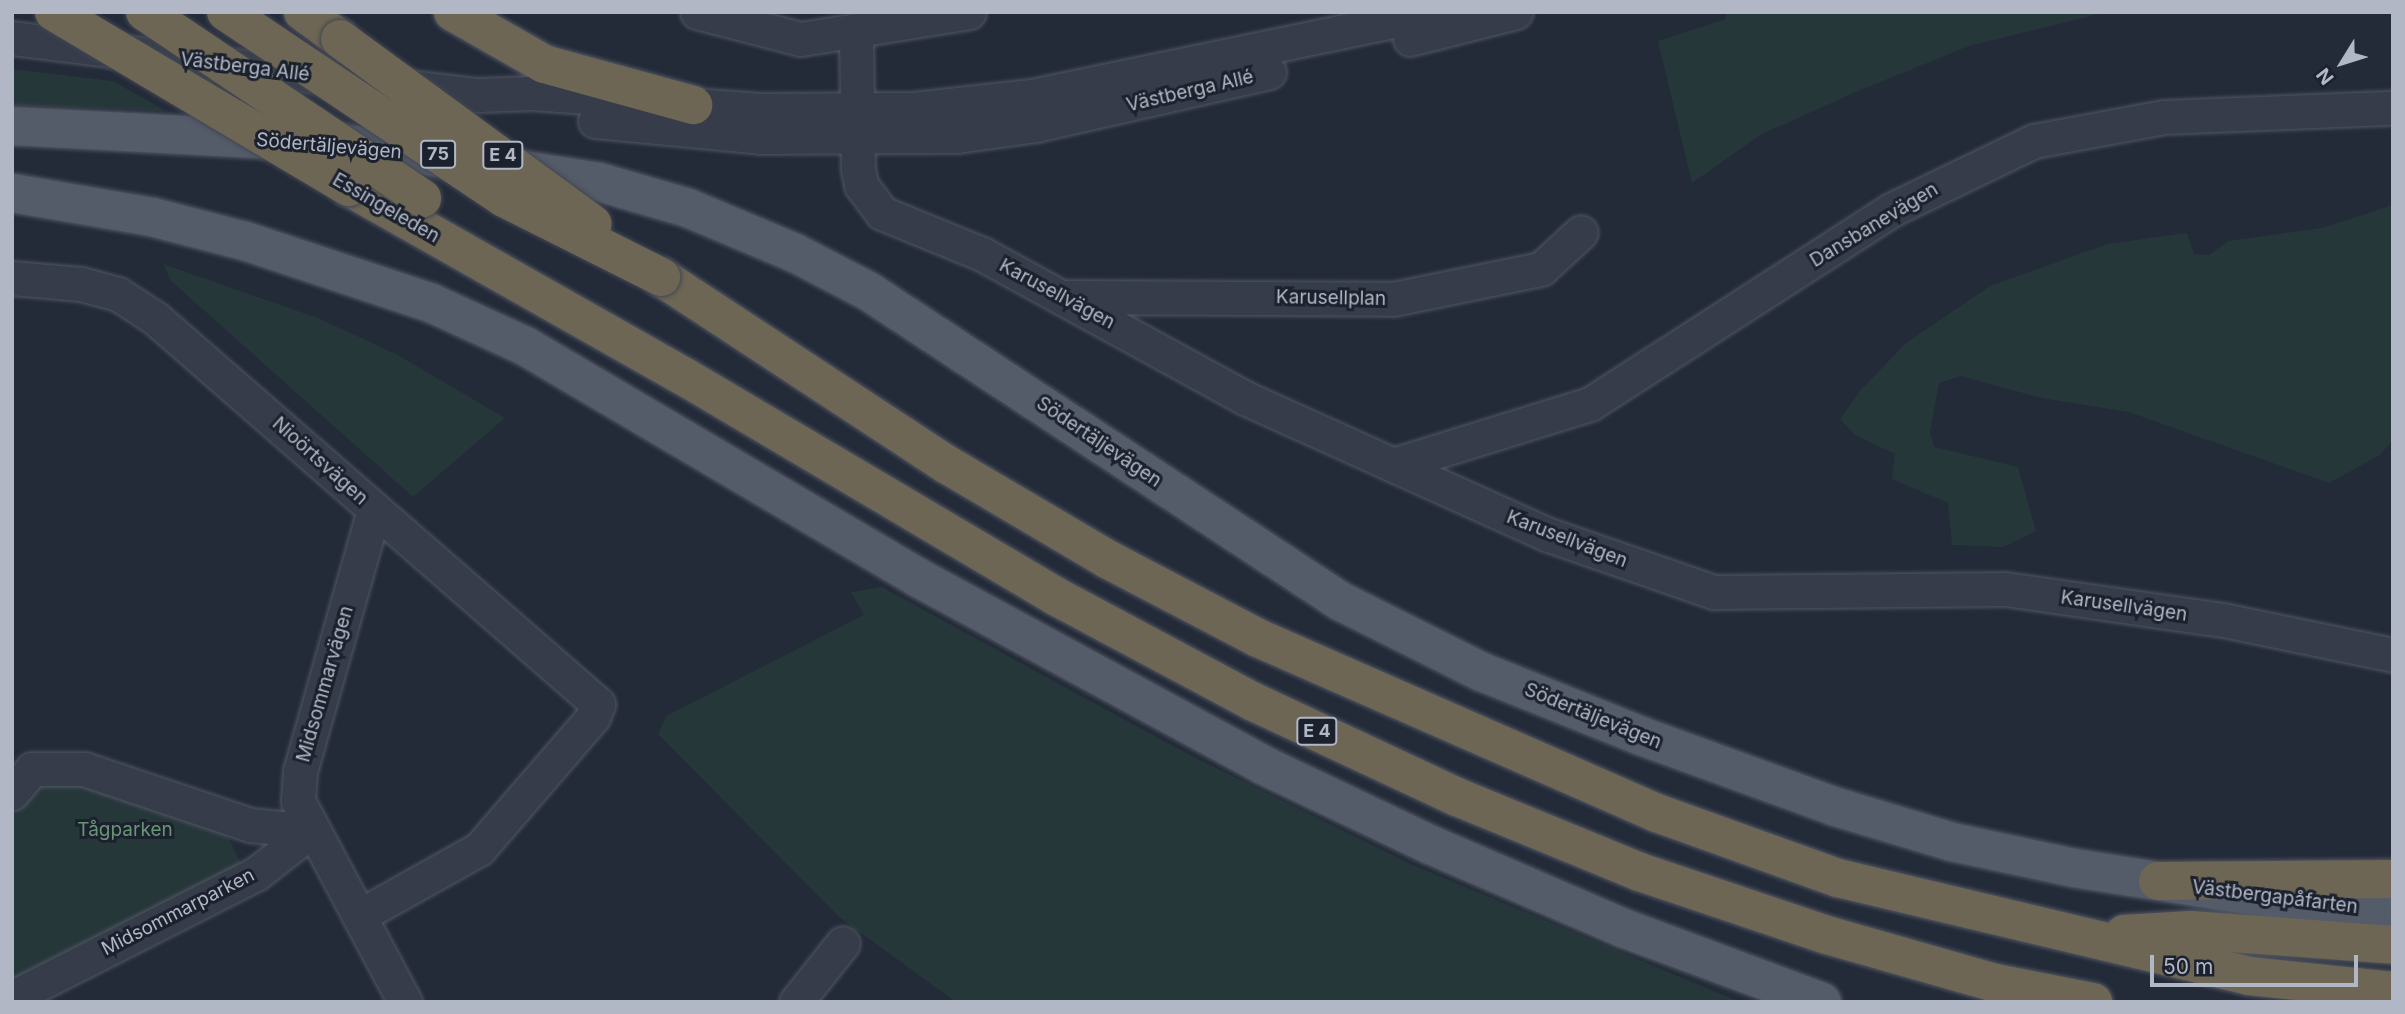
<!DOCTYPE html>
<html>
<head>
<meta charset="utf-8">
<style>
	body { margin:0 }
	#map { position:relative; width:2405px; height:1014px; overflow:hidden; background:#232a38; font-family:Inter,sans-serif }
	div>[style] { position:absolute }
	.green>* { inset:0; background:#26373a }
	.roads { filter:drop-shadow(0 0 2px #515763) drop-shadow(0 0 2px #515763) }
	.minor>* { height:33px; margin:-16.5px; padding:0 16.5px; transform-origin:16.5px; border-radius:16.5px; background:#363c49 }
	.major>* { height:38px; margin:-19px; padding:0 19px; transform-origin:19px; border-radius:19px; background:#545b69 }
	.highway>* { height:38px; margin:-19px; padding:0 19px; transform-origin:19px; border-radius:19px; background:#6e6654 }
	.bridges { filter:drop-shadow(0 0 2px #414753) drop-shadow(0 0 2px #414753) }
	.highway-bridge>* { height:38px; margin:-19px; padding:0 19px; transform-origin:19px; border-radius:19px; background:#6e6654 }
	span { translate:-50% -50%; white-space:nowrap; text-align:center; line-height:1.15; -webkit-text-stroke:6px #1b212d; paint-order:stroke }
	.shield-label span { padding:2px 5px; background:#1b212d; border:2px solid; border-radius:5px; -webkit-text-stroke-width:0 }
	.shield-label { font-size:18px; color:#b1b7c5; font-weight:700 }
	.street-label { font-size:19px; color:#b1b7c5 }
	.park-label { font-size:19px; color:#6a9477 }
	.frame { position:absolute; inset:0; border:14px solid #b1b7c5; pointer-events:none }
	.north { position:absolute; left:2307px; top:28px; width:70px; height:70px; -webkit-text-stroke:5px #1b212d; paint-order:stroke; rotate:232deg; font-size:19px; font-weight:700; line-height:28px; text-align:center; color:#b1b7c5 }
	.north::after { content:''; display:block; margin:auto; width:24px; height:32px; background:#b1b7c5; clip-path:polygon(50% 0,100% 100%,50% 72%,0 100%) }
	.scale { position:absolute; left:2150px; top:955px; width:208px; height:32px; box-sizing:border-box; border:4px solid #b1b7c5; border-top:0; padding-left:9px; font-size:21px; line-height:24px; white-space:nowrap; color:#b1b7c5; -webkit-text-stroke:5px #1b212d; paint-order:stroke }
</style>
</head>
<body>
<div id="map">
	<div class="green">
		<i style="clip-path:polygon(1725px 12px,2107px 12px,1969px 46px,1858px 91px,1760px 135px,1692px 183px,1658px 41px,1726px 19px)"></i>
		<i style="clip-path:polygon(12px 69px,113px 81px,166px 111px,12px 105px)"></i>
		<i style="clip-path:polygon(2393px 205px,2393px 440px,2380px 455px,2329px 483px,2129px 412px,2041px 398px,1961px 376px,1939px 383px,1930px 432px,1934px 447px,2018px 467px,2036px 531px,2003px 547px,1952px 545px,1948px 503px,1892px 479px,1895px 454px,1855px 435px,1840px 419px,1860px 391px,1906px 343px,1990px 286px,2107px 244px,2187px 233px,2194px 254px,2209px 255px,2228px 241px,2322px 228px)"></i>
		<i style="clip-path:polygon(163px 264px,318px 318px,398px 355px,505px 418px,413px 497px,171px 281px)"></i>
		<i style="clip-path:polygon(882px 587px,1186px 753px,1413px 865px,1740px 1002px,956px 1002px,839px 917px,658px 734px,666px 716px,864px 615px,851px 592px)"></i>
		<i style="clip-path:polygon(67px 779px,225px 831px,242px 865px,16px 983px,12px 978px,12px 816px,34px 790px)"></i>
	</div>
	<div class="roads">
		<div class="minor">
			<i style="left:697px;top:12px;width:107px;rotate:14.6deg"></i>
			<i style="left:801px;top:39px;width:170px;rotate:-9.1deg"></i>
			<i style="left:856px;top:32px;width:137px;rotate:89.2deg"></i>
			<i style="left:858px;top:169px;width:16px;rotate:79deg"></i>
			<i style="left:861px;top:185px;width:35px;rotate:53deg"></i>
			<i style="left:882px;top:213px;width:108px;rotate:22.3deg"></i>
			<i style="left:982px;top:254px;width:300px;rotate:28.7deg"></i>
			<i style="left:1245px;top:398px;width:333px;rotate:24.3deg"></i>
			<i style="left:1549px;top:535px;width:175px;rotate:19.1deg"></i>
			<i style="left:1714px;top:592px;width:291px;rotate:-0.6deg"></i>
			<i style="left:2005px;top:589px;width:220px;rotate:8.1deg"></i>
			<i style="left:2223px;top:620px;width:174px;rotate:11.6deg"></i>
			<i style="left:12px;top:38px;width:316px;rotate:7.1deg"></i>
			<i style="left:1410px;top:39px;width:109px;rotate:-14.3deg"></i>
			<i style="left:400px;top:86px;width:78px;rotate:6.7deg"></i>
			<i style="left:477px;top:95px;width:55px;rotate:-2.1deg"></i>
			<i style="left:532px;top:93px;width:230px;rotate:4.2deg"></i>
			<i style="left:761px;top:110px;width:152px;rotate:-0.4deg"></i>
			<i style="left:913px;top:109px;width:119px;rotate:-6.3deg"></i>
			<i style="left:1031px;top:96px;width:414px;rotate:-11.7deg"></i>
			<i style="left:595px;top:121px;width:166px;rotate:5.5deg"></i>
			<i style="left:760px;top:137px;width:197px;rotate:-0.3deg"></i>
			<i style="left:957px;top:136px;width:80px;rotate:-7.9deg"></i>
			<i style="left:1036px;top:125px;width:239px;rotate:-12.8deg"></i>
			<i style="left:12px;top:278px;width:69px;rotate:5deg"></i>
			<i style="left:81px;top:284px;width:38px;rotate:15deg"></i>
			<i style="left:118px;top:294px;width:44px;rotate:33deg"></i>
			<i style="left:155px;top:318px;width:588px;rotate:41.07deg"></i>
			<i style="left:598px;top:704px;width:14px;rotate:111deg"></i>
			<i style="left:593px;top:717px;width:174px;rotate:130.8deg"></i>
			<i style="left:479px;top:849px;width:137px;rotate:150.8deg"></i>
			<i style="left:1063px;top:297px;width:330px;rotate:0.3deg"></i>
			<i style="left:1393px;top:299px;width:151px;rotate:-11.5deg"></i>
			<i style="left:1541px;top:269px;width:54px;rotate:-42.8deg"></i>
			<i style="left:1393px;top:465px;width:206px;rotate:-17.2deg"></i>
			<i style="left:1590px;top:404px;width:358px;rotate:-32.8deg"></i>
			<i style="left:1891px;top:210px;width:159px;rotate:-25.8deg"></i>
			<i style="left:2034px;top:141px;width:132px;rotate:-10.5deg"></i>
			<i style="left:2164px;top:117px;width:229px;rotate:-2.3deg"></i>
			<i style="left:374px;top:510px;width:271px;rotate:105.8deg"></i>
			<i style="left:300px;top:771px;width:30px;rotate:94deg"></i>
			<i style="left:298px;top:801px;width:228px;rotate:62deg"></i>
			<i style="left:12px;top:793px;width:31px;rotate:-50deg"></i>
			<i style="left:32px;top:769px;width:52px"></i>
			<i style="left:84px;top:769px;width:175px;rotate:18.6deg"></i>
			<i style="left:250px;top:825px;width:61px;rotate:5.6deg"></i>
			<i style="left:22px;top:1002px;width:9px;rotate:-126deg"></i>
			<i style="left:17px;top:995px;width:269px;rotate:-26.9deg"></i>
			<i style="left:257px;top:873px;width:68px;rotate:-37.9deg"></i>
			<i style="left:796px;top:1002px;width:75px;rotate:-51.5deg"></i>
		</div>
		<div class="major">
			<i style="left:12px;top:126px;width:328px;rotate:3deg"></i>
			<i style="left:340px;top:143px;width:114px;rotate:8.6deg"></i>
			<i style="left:509px;top:168px;width:91px;rotate:8.8deg"></i>
			<i style="left:599px;top:182px;width:93px;rotate:16.3deg"></i>
			<i style="left:688px;top:208px;width:116px;rotate:22.8deg"></i>
			<i style="left:795px;top:253px;width:82px;rotate:27.5deg"></i>
			<i style="left:868px;top:291px;width:565px;rotate:33.3deg"></i>
			<i style="left:1340px;top:601px;width:159px;rotate:26.6deg"></i>
			<i style="left:1482px;top:672px;width:171px;rotate:21.9deg"></i>
			<i style="left:1641px;top:736px;width:204px;rotate:20deg"></i>
			<i style="left:1833px;top:806px;width:124px;rotate:16.8deg"></i>
			<i style="left:1952px;top:842px;width:125px;rotate:12deg"></i>
			<i style="left:2074px;top:868px;width:246px;rotate:8.9deg"></i>
			<i style="left:2317px;top:906px;width:76px;rotate:2.3deg"></i>
			<i style="left:12px;top:193px;width:142px;rotate:9.7deg"></i>
			<i style="left:152px;top:217px;width:96px;rotate:14.5deg"></i>
			<i style="left:245px;top:241px;width:196px;rotate:18.4deg"></i>
			<i style="left:431px;top:303px;width:103px;rotate:24.6deg"></i>
			<i style="left:525px;top:346px;width:455px;rotate:30.5deg"></i>
			<i style="left:917px;top:577px;width:394px;rotate:28.5deg"></i>
			<i style="left:1263px;top:765px;width:186px;rotate:25.5deg"></i>
			<i style="left:1431px;top:845px;width:209px;rotate:23.4deg"></i>
			<i style="left:1623px;top:928px;width:212px;rotate:20.4deg"></i>
		</div>
		<div class="highway">
			<i style="left:303px;top:12px;width:46px;rotate:36.1deg"></i>
			<i style="left:453px;top:12px;width:105px;rotate:29.7deg"></i>
			<i style="left:544px;top:64px;width:155px;rotate:15.4deg"></i>
			<i style="left:349px;top:187px;width:386px;rotate:29.5deg"></i>
			<i style="left:685px;top:377px;width:432px;rotate:30.6deg"></i>
			<i style="left:1057px;top:597px;width:223px;rotate:28.1deg"></i>
			<i style="left:1254px;top:702px;width:224px;rotate:25.1deg"></i>
			<i style="left:1457px;top:797px;width:198px;rotate:22.3deg"></i>
			<i style="left:1640px;top:872px;width:197px;rotate:18.6deg"></i>
			<i style="left:1827px;top:935px;width:175px;rotate:15.9deg"></i>
			<i style="left:1995px;top:983px;width:100px;rotate:11deg"></i>
			<i style="left:661px;top:277px;width:341px;rotate:33.3deg"></i>
			<i style="left:946px;top:464px;width:187px;rotate:30.5deg"></i>
			<i style="left:1107px;top:559px;width:170px;rotate:27.6deg"></i>
			<i style="left:1258px;top:638px;width:436px;rotate:23.7deg"></i>
			<i style="left:1657px;top:813px;width:192px;rotate:19.8deg"></i>
			<i style="left:1838px;top:878px;width:423px;rotate:13.4deg"></i>
			<i style="left:2249px;top:976px;width:145px;rotate:5.9deg"></i>
			<i style="left:2158px;top:881px;width:235px;rotate:-0.5deg"></i>
			<i style="left:2124px;top:934px;width:67px;rotate:-3.4deg"></i>
			<i style="left:2191px;top:930px;width:203px;rotate:4.2deg"></i>
		</div>
	</div>
	<div class="bridges">
		<div class="highway-bridge">
			<i style="left:54px;top:12px;width:343px;rotate:30.7deg"></i>
			<i style="left:145px;top:12px;width:334px;rotate:33.9deg"></i>
			<i style="left:226px;top:12px;width:334px;rotate:33.8deg"></i>
			<i style="left:504px;top:198px;width:176px;rotate:26.7deg"></i>
			<i style="left:340px;top:39px;width:313px;rotate:36.2deg"></i>
		</div>
	</div>
	<div class="shield-label">
		<span style="left:438px;top:154px">75</span>
		<span style="left:503px;top:155px">E 4</span>
		<span style="left:1317px;top:731px">E 4</span>
	</div>
	<div class="street-label">
		<span style="left:245px;top:67px;rotate:7deg">Västberga Allé</span>
		<span style="left:1190px;top:91px;rotate:-13deg">Västberga Allé</span>
		<span style="left:329px;top:146px;rotate:5deg">Södertäljevägen</span>
		<span style="left:386px;top:208px;rotate:30deg">Essingeleden</span>
		<span style="left:1874px;top:225px;rotate:-31deg">Dansbanevägen</span>
		<span style="left:1057px;top:294px;rotate:28deg">Karusellvägen</span>
		<span style="left:1331px;top:298px;rotate:1deg">Karusellplan</span>
		<span style="left:1099px;top:442px;rotate:34deg">Södertäljevägen</span>
		<span style="left:320px;top:461px;rotate:42deg">Nioörtsvägen</span>
		<span style="left:1567px;top:539px;rotate:21deg">Karusellvägen</span>
		<span style="left:2124px;top:606px;rotate:8deg">Karusellvägen</span>
		<span style="left:325px;top:684px;rotate:-74deg">Midsommarvägen</span>
		<span style="left:1593px;top:716px;rotate:22deg">Södertäljevägen</span>
		<span style="left:2275px;top:897px;rotate:7deg">Västbergapåfarten</span>
		<span style="left:178px;top:912px;rotate:-27deg">Midsommarparken</span>
	</div>
	<div class="park-label">
		<span style="left:125px;top:830px">Tågparken</span>
	</div>
	<div class="frame"></div>
	<div class="north">N</div>
	<div class="scale">50 m</div>
</div>
</body>
</html>
